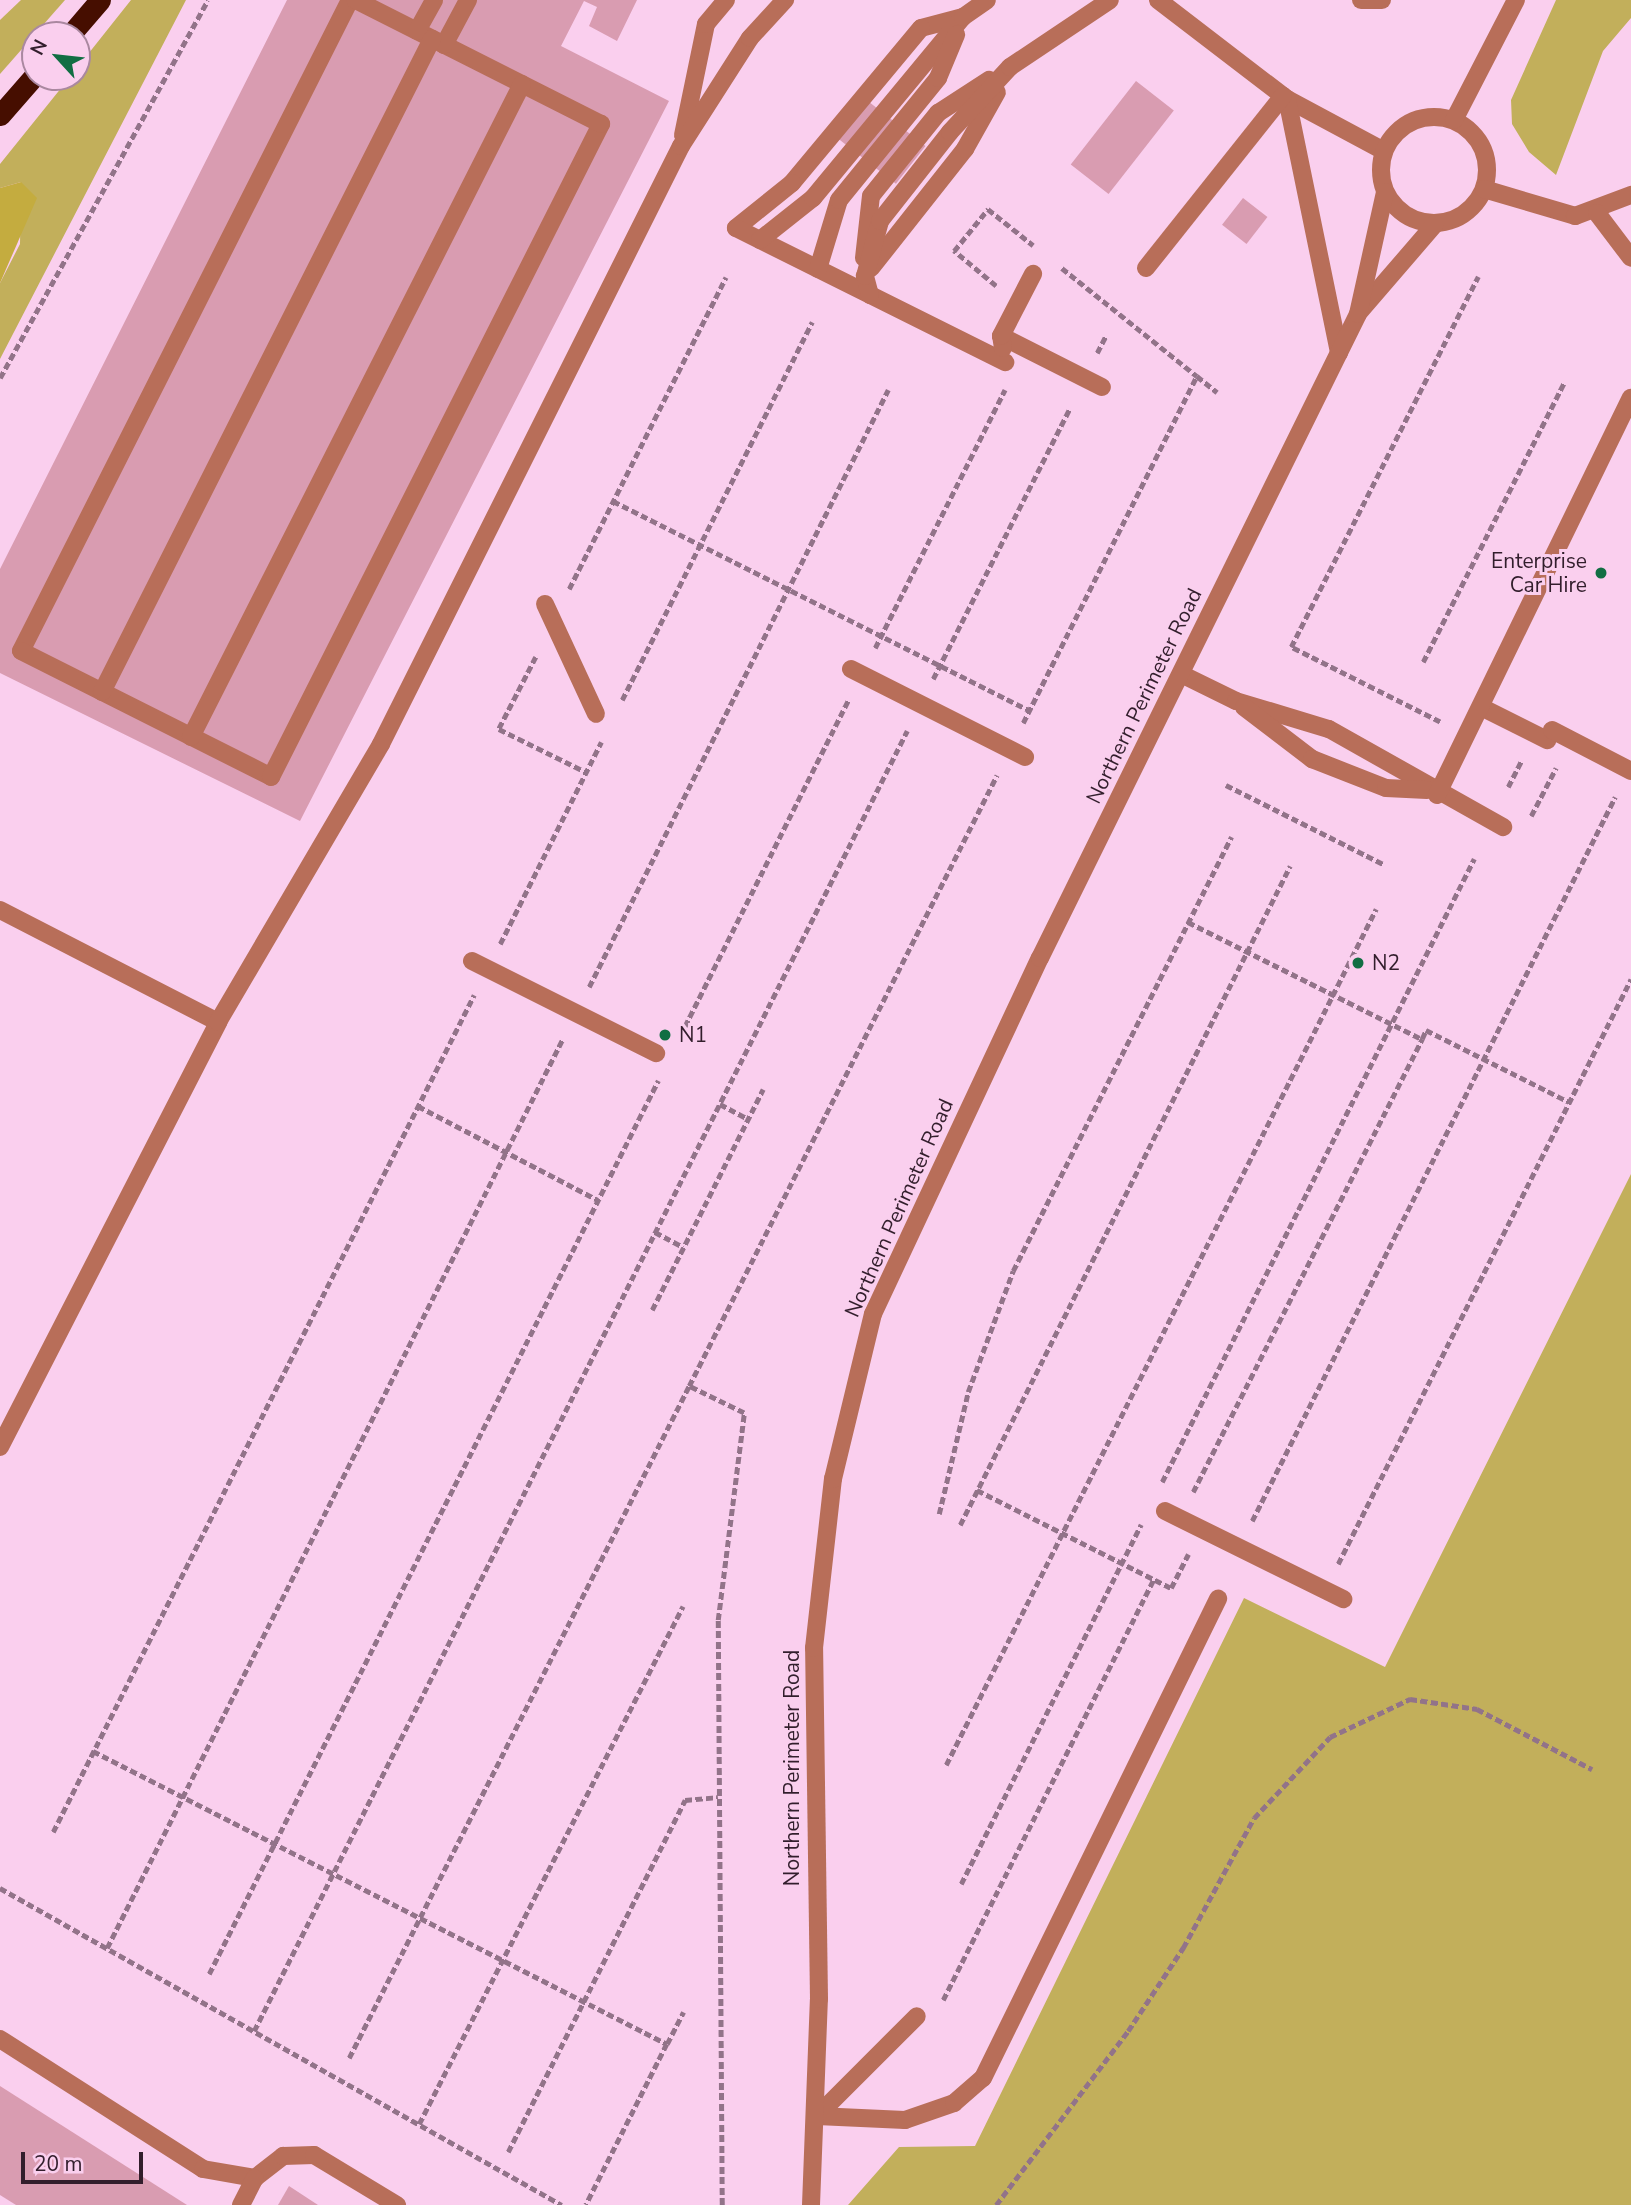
<!DOCTYPE html>
<html>
<head>
<meta charset="utf-8">
<style>
	body { margin:0 }
	#map { position:relative; width:1631px; height:2205px; overflow:hidden; background:#facfee; font-family:"Nunito Sans",sans-serif }
	div>[style] { position:absolute }
	.green>* { inset:0; background:#c2af5b }
	.forest>* { inset:0; background:#c4ac3f }
	.building>* { inset:0; background:#d99cb1; transform-origin:0 0 }
	.path>* { height:4.5px; margin-top:-2.25px; transform-origin:0; background:repeating-linear-gradient(90deg,#927389 0 7px,transparent 0 10.5px) }
	.minor>* { height:18px; margin:-9px; padding:0 9px; transform-origin:9px; border-radius:9px; background:#b86e59 }
	.minor>.ring { margin:-9px; padding:0; box-sizing:content-box; background:none; border:18px solid #b86e59; border-radius:50% }
	.highway>* { height:21px; margin:-10.5px; padding:0 10.5px; transform-origin:10.5px; border-radius:10.5px; background:#460e00 }
	.dots>* { width:19px; height:19px; translate:-50% -50%; box-sizing:border-box; border:4px solid #facfee; border-radius:50% }
	span { translate:-50% -50%; white-space:nowrap; text-align:center; line-height:1.15; -webkit-text-stroke:6px #facfee; paint-order:stroke }
	.poi-label { font-size:21px; color:#321e2c }
	.right { translate:-100% -50%; text-align:right }
	.left { translate:0 -50%; text-align:left }
	.street-label { font-size:21px; color:#321e2c }
	.north { position:absolute; left:21px; top:21px; width:70px; height:70px; box-sizing:border-box; background:#facfee; border:2px solid #aa88a0; border-radius:50%; rotate:297deg; font-size:19px; font-weight:700; line-height:28px; text-align:center; color:#321e2c }
	.north::after { content:''; display:block; margin:auto; width:24px; height:32px; background:#116e43; clip-path:polygon(50% 0,100% 100%,50% 72%,0 100%) }
	.scale { position:absolute; left:21px; top:2152px; width:122px; height:32px; box-sizing:border-box; border:4px solid #321e2c; border-top:0; padding-left:9px; font-size:21px; line-height:24px; white-space:nowrap; color:#321e2c; -webkit-text-stroke:5px #facfee; paint-order:stroke }
</style>
</head>
<body>
<div id="map">
	<div class="green">
		<i style="clip-path:polygon(21px 0,65px 0,0 74px,0 20px)"></i>
		<i style="clip-path:polygon(131px 0,186px 0,0 359px,0 283px,20px 244px,21px 182px,0 188px,0 164px,70px 77px,77px 77px,77px 68px)"></i>
		<i style="clip-path:polygon(1556px 0,1631px 0,1631px 18px,1603px 51px,1556px 175px,1529px 152px,1512px 124px,1511px 100px)"></i>
		<i style="clip-path:polygon(1631px 1174px,1631px 2205px,848px 2205px,899px 2147px,975px 2146px,1244px 1598px,1385px 1667px)"></i>
	</div>
	<div class="forest">
		<i style="clip-path:polygon(21px 182px,37px 198px,0 283px,0 188px)"></i>
	</div>
	<div class="building">
		<i style="clip-path:polygon(287px 0,637px 0,617px 41px,589px 26px,597px 7px,584px 1px,561px 46px,669px 101px,300px 821px,0 673px,0 569px)"></i>
		<i style="left:1136px;top:81px;width:48px;height:106px;rotate:38deg"></i>
		<i style="left:864px;top:98px;width:78px;height:48px;rotate:38deg"></i>
		<i style="left:1243px;top:198px;width:31px;height:34px;rotate:38deg"></i>
		<i style="clip-path:polygon(0 2086px,187px 2205px,16px 2205px,0 2195px)"></i>
		<i style="clip-path:polygon(289px 2186px,318px 2205px,278px 2205px)"></i>
	</div>
	<div class="path">
		<i style="left:1062px;top:268px;width:173px;rotate:38.7deg"></i>
		<i style="left:996px;top:286px;width:55px;rotate:-140.2deg"></i>
		<i style="left:954px;top:251px;width:54px;rotate:-51deg"></i>
		<i style="left:988px;top:209px;width:58px;rotate:38.7deg"></i>
		<i style="left:1097px;top:353px;width:20px;rotate:-63deg"></i>
		<i style="left:0;top:378px;width:431px;rotate:-61.2deg"></i>
		<i style="left:613px;top:501px;width:466px;rotate:26.7deg"></i>
		<i style="left:569px;top:589px;width:349px;rotate:-63.3deg"></i>
		<i style="left:875px;top:648px;width:289px;rotate:-63.3deg"></i>
		<i style="left:536px;top:657px;width:81px;rotate:117.2deg"></i>
		<i style="left:499px;top:729px;width:97px;rotate:26.3deg"></i>
		<i style="left:1423px;top:662px;width:313px;rotate:-63.2deg"></i>
		<i style="left:933px;top:679px;width:304px;rotate:-63.2deg"></i>
		<i style="left:622px;top:700px;width:423px;rotate:-63.3deg"></i>
		<i style="left:1440px;top:722px;width:167px;rotate:-153.3deg"></i>
		<i style="left:1291px;top:647px;width:415px;rotate:-63.2deg"></i>
		<i style="left:1023px;top:723px;width:388px;rotate:-63.4deg"></i>
		<i style="left:1197px;top:376px;width:26px;rotate:39deg"></i>
		<i style="left:1226px;top:785px;width:176px;rotate:26.7deg"></i>
		<i style="left:1508px;top:787px;width:30px;rotate:-63deg"></i>
		<i style="left:1531px;top:816px;width:54px;rotate:-62.5deg"></i>
		<i style="left:1188px;top:922px;width:262px;rotate:26.6deg"></i>
		<i style="left:1422px;top:1039px;width:10px;rotate:-66deg"></i>
		<i style="left:1426px;top:1030px;width:160px;rotate:26.7deg"></i>
		<i style="left:500px;top:944px;width:226px;rotate:-63.4deg"></i>
		<i style="left:589px;top:987px;width:668px;rotate:-63.4deg"></i>
		<i style="left:680px;top:1036px;width:377px;rotate:-63.4deg"></i>
		<i style="left:720px;top:1104px;width:32px;rotate:28deg"></i>
		<i style="left:418px;top:1106px;width:203px;rotate:27.6deg"></i>
		<i style="left:655px;top:1232px;width:32px;rotate:28deg"></i>
		<i style="left:652px;top:1310px;width:247px;rotate:-63.3deg"></i>
		<i style="left:1162px;top:1482px;width:697px;rotate:-63.4deg"></i>
		<i style="left:977px;top:1490px;width:217px;rotate:26.8deg"></i>
		<i style="left:1171px;top:1588px;width:38px;rotate:-63deg"></i>
		<i style="left:1193px;top:1492px;width:508px;rotate:-63.18deg"></i>
		<i style="left:939px;top:1514px;width:125px;rotate:-76.6deg"></i>
		<i style="left:968px;top:1392px;width:129px;rotate:-69.6deg"></i>
		<i style="left:1013px;top:1271px;width:486px;rotate:-63.3deg"></i>
		<i style="left:1252px;top:1521px;width:810px;rotate:-63.37deg"></i>
		<i style="left:960px;top:1525px;width:737px;rotate:-63.4deg"></i>
		<i style="left:1338px;top:1564px;width:654px;rotate:-63.4deg"></i>
		<i style="left:93px;top:1751px;width:644px;rotate:27.04deg"></i>
		<i style="left:667px;top:2044px;width:180px;rotate:116.7deg"></i>
		<i style="left:946px;top:1765px;width:958px;rotate:-63.33deg"></i>
		<i style="left:53px;top:1832px;width:937px;rotate:-63.3deg"></i>
		<i style="left:961px;top:1884px;width:402px;rotate:-63.4deg"></i>
		<i style="left:0;top:1888px;width:645px;rotate:29.43deg"></i>
		<i style="left:107px;top:1948px;width:1018px;rotate:-63.38deg"></i>
		<i style="left:209px;top:1974px;width:1000px;rotate:-63.31deg"></i>
		<i style="left:943px;top:2000px;width:471px;rotate:-63.4deg"></i>
		<i style="left:254px;top:2031px;width:1455px;rotate:-63.33deg"></i>
		<i style="left:667px;top:2044px;width:36px;rotate:-63deg"></i>
		<i style="left:349px;top:2058px;width:753px;rotate:-63.16deg"></i>
		<i style="left:419px;top:2124px;width:581px;rotate:-62.99deg"></i>
		<i style="left:508px;top:2152px;width:394px;rotate:-63.3deg"></i>
		<i style="left:685px;top:1800px;width:33px;rotate:-5deg"></i>
		<i style="left:722px;top:2205px;width:585px;rotate:-90.39deg"></i>
		<i style="left:718px;top:1620px;width:209px;rotate:-82.8deg"></i>
		<i style="left:744px;top:1413px;width:61px;rotate:-153.9deg"></i>
		<i style="left:689px;top:1386px;width:684px;rotate:-63.25deg"></i>
		<i style="left:996px;top:2205px;width:218px;rotate:-52.8deg"></i>
		<i style="left:1128px;top:2031px;width:100px;rotate:-56.5deg"></i>
		<i style="left:1183px;top:1948px;width:148px;rotate:-61.4deg"></i>
		<i style="left:1254px;top:1818px;width:111px;rotate:-46.8deg"></i>
		<i style="left:1330px;top:1737px;width:89px;rotate:-25.4deg"></i>
		<i style="left:1410px;top:1699px;width:68px;rotate:8.5deg"></i>
		<i style="left:1477px;top:1709px;width:130px;rotate:27.6deg"></i>
	</div>
	<div class="minor">
		<i style="left:350px;top:0;width:729px;rotate:116.81deg"></i>
		<i style="left:21px;top:651px;width:280px;rotate:26.7deg"></i>
		<i style="left:271px;top:777px;width:732px;rotate:-63.19deg"></i>
		<i style="left:601px;top:124px;width:275px;rotate:-153.2deg"></i>
		<i style="left:1158px;top:0;width:163px;rotate:37.5deg"></i>
		<i style="left:1287px;top:99px;width:110px;rotate:28.2deg"></i>
		<i style="left:1361px;top:0;width:21px"></i>
		<i style="left:963px;top:17px;width:43px;rotate:165.3deg"></i>
		<i style="left:921px;top:28px;width:202px;rotate:129.8deg"></i>
		<i style="left:792px;top:183px;width:72px;rotate:141.2deg"></i>
		<i style="left:736px;top:228px;width:301px;rotate:26.5deg"></i>
		<i style="left:417px;top:31px;width:35px;rotate:-61deg"></i>
		<i style="left:444px;top:45px;width:51px;rotate:-61.9deg"></i>
		<i style="left:1287px;top:99px;width:259px;rotate:78.4deg"></i>
		<i class="ring" style="left:1381px;top:117px;width:88px;height:88px"></i>
		<i style="left:1454px;top:120px;width:135px;rotate:-62.7deg"></i>
		<i style="left:683px;top:135px;width:113px;rotate:-78.3deg"></i>
		<i style="left:706px;top:24px;width:31px;rotate:-50deg"></i>
		<i style="left:1484px;top:189px;width:95px;rotate:16.5deg"></i>
		<i style="left:1575px;top:216px;width:60px;rotate:-20.6deg"></i>
		<i style="left:1597px;top:213px;width:56px;rotate:52.9deg"></i>
		<i style="left:760px;top:240px;width:68px;rotate:-38.4deg"></i>
		<i style="left:813px;top:198px;width:235px;rotate:-50.4deg"></i>
		<i style="left:963px;top:17px;width:29px;rotate:-35deg"></i>
		<i style="left:864px;top:258px;width:62px;rotate:-83.6deg"></i>
		<i style="left:871px;top:196px;width:107px;rotate:-51.1deg"></i>
		<i style="left:938px;top:113px;width:61px;rotate:-32.9deg"></i>
		<i style="left:871px;top:268px;width:152px;rotate:-51.7deg"></i>
		<i style="left:965px;top:149px;width:65px;rotate:-60.7deg"></i>
		<i style="left:1146px;top:268px;width:220px;rotate:-51.5deg"></i>
		<i style="left:818px;top:269px;width:72px;rotate:-73.1deg"></i>
		<i style="left:839px;top:200px;width:157px;rotate:-50.9deg"></i>
		<i style="left:938px;top:78px;width:47px;rotate:-67.3deg"></i>
		<i style="left:870px;top:295px;width:20px;rotate:-105deg"></i>
		<i style="left:865px;top:276px;width:57px;rotate:-74.7deg"></i>
		<i style="left:880px;top:221px;width:113px;rotate:-51.8deg"></i>
		<i style="left:950px;top:132px;width:88px;rotate:-47.3deg"></i>
		<i style="left:1010px;top:67px;width:120px;rotate:-33.8deg"></i>
		<i style="left:1360px;top:311px;width:115px;rotate:-49.2deg"></i>
		<i style="left:1001px;top:336px;width:113px;rotate:26.8deg"></i>
		<i style="left:1003px;top:348px;width:12px;rotate:-99deg"></i>
		<i style="left:1001px;top:336px;width:70px;rotate:-62.7deg"></i>
		<i style="left:545px;top:604px;width:121px;rotate:65.1deg"></i>
		<i style="left:851px;top:669px;width:195px;rotate:26.8deg"></i>
		<i style="left:1181px;top:674px;width:61px;rotate:26.1deg"></i>
		<i style="left:1236px;top:701px;width:97px;rotate:16.8deg"></i>
		<i style="left:1329px;top:729px;width:200px;rotate:29.4deg"></i>
		<i style="left:102px;top:692px;width:732px;rotate:-63.19deg"></i>
		<i style="left:1244px;top:707px;width:86px;rotate:37.4deg"></i>
		<i style="left:1312px;top:759px;width:79px;rotate:21.4deg"></i>
		<i style="left:1386px;top:788px;width:41px;rotate:2.8deg"></i>
		<i style="left:1483px;top:708px;width:72px;rotate:26.6deg"></i>
		<i style="left:1552px;top:730px;width:89px;rotate:27.4deg"></i>
		<i style="left:191px;top:737px;width:732px;rotate:-63.12deg"></i>
		<i style="left:1437px;top:795px;width:442px;rotate:-64deg"></i>
		<i style="left:0;top:910px;width:245px;rotate:27.2deg"></i>
		<i style="left:472px;top:961px;width:206px;rotate:26.6deg"></i>
		<i style="left:0;top:1447px;width:478px;rotate:-62.8deg"></i>
		<i style="left:218px;top:1022px;width:322px;rotate:-59.6deg"></i>
		<i style="left:381px;top:744px;width:669px;rotate:-63.36deg"></i>
		<i style="left:681px;top:146px;width:128px;rotate:-57.4deg"></i>
		<i style="left:750px;top:38px;width:52px;rotate:-47.4deg"></i>
		<i style="left:1165px;top:1511px;width:199px;rotate:26.3deg"></i>
		<i style="left:0;top:2039px;width:241px;rotate:32.6deg"></i>
		<i style="left:203px;top:2169px;width:53px;rotate:9.8deg"></i>
		<i style="left:255px;top:2178px;width:36px;rotate:-38deg"></i>
		<i style="left:283px;top:2156px;width:31px;rotate:-2deg"></i>
		<i style="left:314px;top:2155px;width:97px;rotate:31.1deg"></i>
		<i style="left:817px;top:2116px;width:88px;rotate:2.6deg"></i>
		<i style="left:905px;top:2120px;width:52px;rotate:-19.1deg"></i>
		<i style="left:954px;top:2103px;width:38px;rotate:-41deg"></i>
		<i style="left:983px;top:2078px;width:534px;rotate:-63.87deg"></i>
		<i style="left:817px;top:2116px;width:141px;rotate:-45deg"></i>
		<i style="left:241px;top:2205px;width:30px;rotate:-63deg"></i>
		<i style="left:811px;top:2205px;width:206px;rotate:-87.8deg"></i>
		<i style="left:819px;top:1999px;width:351px;rotate:-90.8deg"></i>
		<i style="left:814px;top:1648px;width:170px;rotate:-83.6deg"></i>
		<i style="left:833px;top:1479px;width:170px;rotate:-76.4deg"></i>
		<i style="left:873px;top:1314px;width:393px;rotate:-64.9deg"></i>
		<i style="left:1040px;top:958px;width:718px;rotate:-63.72deg"></i>
		<i style="left:1358px;top:314px;width:125px;rotate:-77.5deg"></i>
	</div>
	<div class="highway">
		<i style="left:70px;top:35px;width:46px;rotate:-49.4deg"></i>
		<i style="left:0;top:115px;width:53px;rotate:-48.8deg"></i>
	</div>
	<div class="dots">
		<i style="left:1601px;top:573px;background:#116e43"></i>
		<i style="left:1358px;top:963px;background:#116e43"></i>
		<i style="left:665px;top:1035px;background:#116e43"></i>
	</div>
	<div class="poi-label">
		<span class="right" style="left:1587px;top:573px">Enterprise<br>Car Hire</span>
		<span class="left" style="left:1372px;top:963px">N2</span>
		<span class="left" style="left:679px;top:1035px">N1</span>
	</div>
	<div class="street-label">
		<span style="left:1144px;top:696px;rotate:-64deg">Northern Perimeter Road</span>
		<span style="left:899px;top:1208px;rotate:-66deg">Northern Perimeter Road</span>
		<span style="left:792px;top:1768px;rotate:-90deg">Northern Perimeter Road</span>
	</div>
	<div class="north">N</div>
	<div class="scale">20 m</div>
</div>
</body>
</html>
